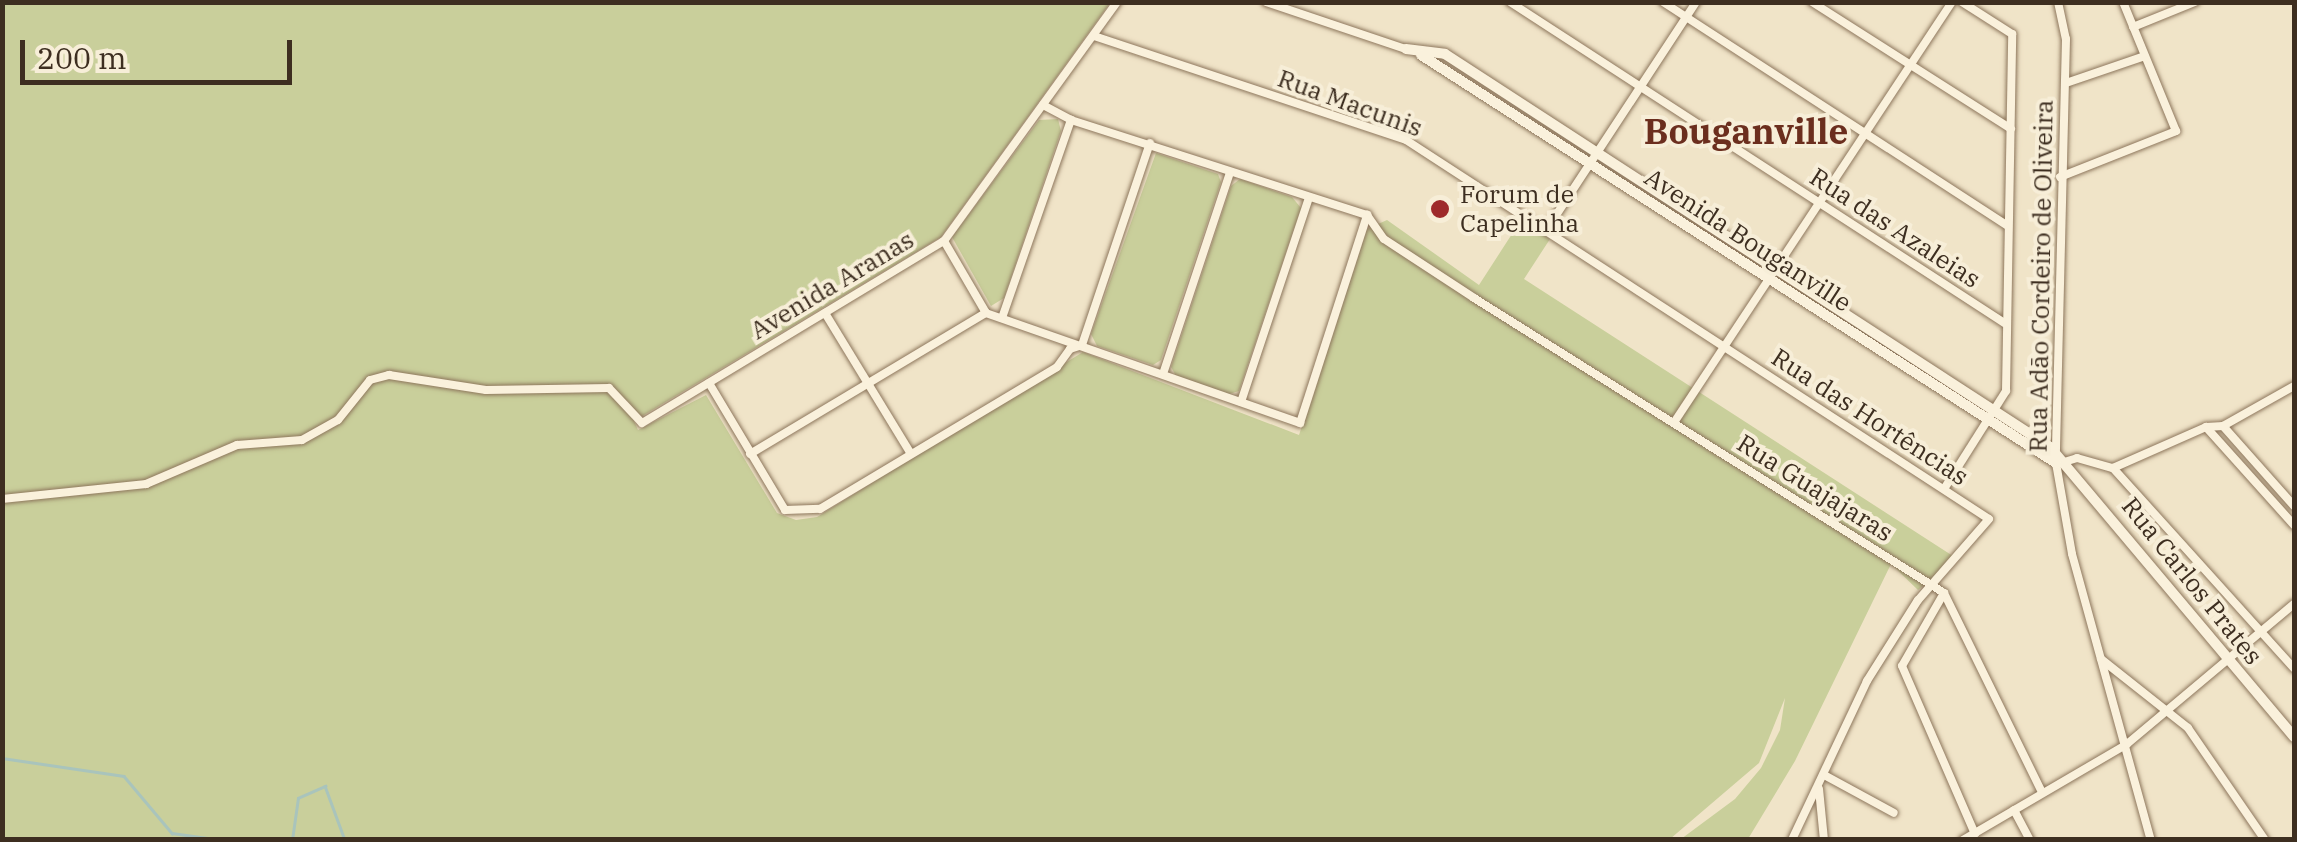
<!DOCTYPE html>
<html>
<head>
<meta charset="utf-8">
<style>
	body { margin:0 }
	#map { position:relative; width:2297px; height:842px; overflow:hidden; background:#f0e4c8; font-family:"IBM Plex Serif",serif }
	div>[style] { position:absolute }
	.green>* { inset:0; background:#c9cf9b }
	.stream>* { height:2.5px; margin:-1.25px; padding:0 1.25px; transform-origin:1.25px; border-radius:1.25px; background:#a9c4bc }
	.roads { filter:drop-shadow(0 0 2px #8d765c) drop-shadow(0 0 2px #8d765c) }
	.street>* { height:8px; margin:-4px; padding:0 4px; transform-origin:4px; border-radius:4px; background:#faf1dc }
	.secondary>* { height:10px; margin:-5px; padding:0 5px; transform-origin:5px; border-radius:5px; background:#faf1dc }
	.dots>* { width:28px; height:28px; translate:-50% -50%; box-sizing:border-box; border:5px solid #f7eed8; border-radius:50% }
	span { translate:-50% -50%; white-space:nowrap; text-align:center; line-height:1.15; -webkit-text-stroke:8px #f7eed8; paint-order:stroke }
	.street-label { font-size:25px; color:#3d2e20 }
	.poi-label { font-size:25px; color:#3d2e20 }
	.left { translate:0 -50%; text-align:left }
	.district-label { font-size:35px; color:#6b2e1e; font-weight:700 }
	.frame { position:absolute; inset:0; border:5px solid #3d2e20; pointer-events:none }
	.scale { position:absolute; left:20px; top:40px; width:272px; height:45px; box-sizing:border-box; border:5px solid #3d2e20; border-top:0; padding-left:12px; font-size:30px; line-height:35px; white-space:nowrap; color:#3d2e20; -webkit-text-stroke:8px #f7eed8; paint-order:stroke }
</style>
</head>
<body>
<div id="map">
	<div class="green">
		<i style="clip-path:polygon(2px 3px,1110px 3px,941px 237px,634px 421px,638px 430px,706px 395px,777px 513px,796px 520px,817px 517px,1083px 352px,1299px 435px,1367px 229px,1387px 220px,1479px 285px,1521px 220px,1550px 239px,1524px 279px,1956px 558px,1918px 590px,1891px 564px,1795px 761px,1748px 839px,1681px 839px,1735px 799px,1761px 768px,1780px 730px,1785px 698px,1759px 763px,1670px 839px,3px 839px)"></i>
		<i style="clip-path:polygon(1058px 119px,1061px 131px,1004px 298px,991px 306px,952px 237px,1039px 120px)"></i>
		<i style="clip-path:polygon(1156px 153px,1218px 174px,1221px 182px,1161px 360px,1153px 365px,1097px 346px,1091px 334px)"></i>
		<i style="clip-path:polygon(1240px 179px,1292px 197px,1301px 208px,1239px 391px,1229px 394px,1176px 376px,1171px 367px,1231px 186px)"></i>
	</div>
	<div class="stream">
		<i style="left:2px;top:758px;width:123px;rotate:8.4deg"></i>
		<i style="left:124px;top:776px;width:75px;rotate:49.9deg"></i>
		<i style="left:172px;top:833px;width:50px;rotate:8deg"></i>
		<i style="left:292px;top:840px;width:42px;rotate:-81.9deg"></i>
		<i style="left:298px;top:798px;width:30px;rotate:-24deg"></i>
		<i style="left:325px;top:786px;width:58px;rotate:69.7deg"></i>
	</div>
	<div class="roads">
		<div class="street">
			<i style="left:1266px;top:2px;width:148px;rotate:18.6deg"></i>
			<i style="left:1510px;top:2px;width:591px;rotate:32.99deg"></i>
			<i style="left:1663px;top:2px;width:411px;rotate:33deg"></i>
			<i style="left:1812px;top:2px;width:236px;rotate:32.5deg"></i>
			<i style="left:2058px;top:2px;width:38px;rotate:78deg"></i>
			<i style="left:2066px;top:39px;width:424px;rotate:91.4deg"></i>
			<i style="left:2056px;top:463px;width:92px;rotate:80deg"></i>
			<i style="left:2072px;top:554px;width:297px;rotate:74.6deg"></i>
			<i style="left:2133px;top:27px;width:67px;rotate:-22deg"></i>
			<i style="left:1094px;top:36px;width:329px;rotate:18.4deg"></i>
			<i style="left:1406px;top:140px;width:695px;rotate:33.03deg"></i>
			<i style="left:1989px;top:519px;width:108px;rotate:131.2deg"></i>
			<i style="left:1918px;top:600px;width:96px;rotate:122.2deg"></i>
			<i style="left:1867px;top:681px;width:176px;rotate:115.3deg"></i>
			<i style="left:2066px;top:83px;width:83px;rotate:-18.9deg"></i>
			<i style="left:1043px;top:105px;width:32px;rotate:28deg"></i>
			<i style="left:1071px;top:120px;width:311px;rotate:17.8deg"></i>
			<i style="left:1367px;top:215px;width:29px;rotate:55deg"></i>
			<i style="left:1384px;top:239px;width:108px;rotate:33.2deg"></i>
			<i style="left:1474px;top:298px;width:555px;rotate:32.11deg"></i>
			<i style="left:1944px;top:593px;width:220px;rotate:63.8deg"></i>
			<i style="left:2060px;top:177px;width:125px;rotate:-21.6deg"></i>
			<i style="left:2176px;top:131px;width:139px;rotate:-112.3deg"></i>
			<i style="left:1547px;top:229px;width:272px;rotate:-56.7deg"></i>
			<i style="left:944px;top:241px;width:83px;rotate:59.7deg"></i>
			<i style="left:986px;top:313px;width:333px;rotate:19.3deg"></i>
			<i style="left:1300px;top:423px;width:219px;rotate:-72.1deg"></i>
			<i style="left:825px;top:313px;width:163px;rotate:58.6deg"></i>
			<i style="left:1002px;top:318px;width:210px;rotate:-70.8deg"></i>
			<i style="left:1163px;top:374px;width:212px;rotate:-71.6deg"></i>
			<i style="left:709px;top:383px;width:148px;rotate:59.1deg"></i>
			<i style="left:785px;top:510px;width:35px;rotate:-2deg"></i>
			<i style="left:820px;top:509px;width:276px;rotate:-30.9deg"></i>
			<i style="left:1057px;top:367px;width:22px;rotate:-54deg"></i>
			<i style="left:1070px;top:349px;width:13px;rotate:-18deg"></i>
			<i style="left:1082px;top:345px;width:213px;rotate:-71.4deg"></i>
			<i style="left:1241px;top:402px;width:215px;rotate:-71.6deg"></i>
			<i style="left:1675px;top:421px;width:502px;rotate:-56.53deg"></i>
			<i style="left:2223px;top:426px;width:107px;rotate:48.4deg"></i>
			<i style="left:2206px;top:427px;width:132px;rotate:48.1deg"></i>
			<i style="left:750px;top:454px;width:275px;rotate:-30.9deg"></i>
			<i style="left:2061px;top:463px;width:17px;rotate:-17deg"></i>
			<i style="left:2077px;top:458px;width:37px;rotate:16deg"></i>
			<i style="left:2113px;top:468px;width:102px;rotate:-23.8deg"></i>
			<i style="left:2206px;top:427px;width:17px;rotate:-3deg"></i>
			<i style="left:2223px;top:426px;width:81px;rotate:-29.4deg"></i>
			<i style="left:2113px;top:468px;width:270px;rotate:47.9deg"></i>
			<i style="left:1944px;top:489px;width:116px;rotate:-57.7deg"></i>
			<i style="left:2006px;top:391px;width:357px;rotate:-89deg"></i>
			<i style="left:2012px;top:34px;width:59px;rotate:-147.4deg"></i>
			<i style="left:2px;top:499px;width:145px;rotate:-5.9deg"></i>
			<i style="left:146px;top:484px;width:99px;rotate:-23.2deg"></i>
			<i style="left:237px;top:445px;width:65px;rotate:-4.4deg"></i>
			<i style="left:302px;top:440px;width:41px;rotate:-29.1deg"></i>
			<i style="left:338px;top:420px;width:51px;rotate:-51.3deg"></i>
			<i style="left:370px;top:380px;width:20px;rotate:-15deg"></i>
			<i style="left:389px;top:375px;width:98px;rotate:8.8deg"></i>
			<i style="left:486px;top:390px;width:123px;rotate:-0.9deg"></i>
			<i style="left:609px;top:388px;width:48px;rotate:46.7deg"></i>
			<i style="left:642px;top:423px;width:353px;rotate:-31.1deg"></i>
			<i style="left:944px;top:241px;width:295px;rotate:-54.1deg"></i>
			<i style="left:1944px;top:593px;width:84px;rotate:119.9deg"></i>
			<i style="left:1902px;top:666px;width:183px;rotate:66.5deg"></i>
			<i style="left:2101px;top:659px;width:111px;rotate:38.4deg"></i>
			<i style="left:2188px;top:728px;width:136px;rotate:55.5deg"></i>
			<i style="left:1826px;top:776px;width:77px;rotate:28.6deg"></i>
			<i style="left:1819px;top:789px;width:51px;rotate:84.4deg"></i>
			<i style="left:2014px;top:810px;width:34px;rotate:62deg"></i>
			<i style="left:1963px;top:840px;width:190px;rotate:-30.3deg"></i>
			<i style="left:2127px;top:744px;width:218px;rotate:-40deg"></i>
		</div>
		<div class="secondary">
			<i style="left:1406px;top:49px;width:39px;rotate:7deg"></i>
			<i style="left:1445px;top:54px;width:721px;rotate:33.01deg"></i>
			<i style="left:2050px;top:447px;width:379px;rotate:49.9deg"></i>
			<i style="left:1421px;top:55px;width:755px;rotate:32.72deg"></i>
		</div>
	</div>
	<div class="dots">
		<i style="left:1440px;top:209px;background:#9e2a2b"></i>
	</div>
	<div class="street-label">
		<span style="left:1350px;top:103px;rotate:20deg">Rua Macunis</span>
		<span style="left:1895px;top:228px;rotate:33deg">Rua das Azaleias</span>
		<span style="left:1748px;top:240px;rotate:33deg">Avenida Bouganville</span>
		<span style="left:2041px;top:276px;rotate:-89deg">Rua Adão Cordeiro de Oliveira</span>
		<span style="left:832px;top:285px;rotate:-31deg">Avenida Aranas</span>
		<span style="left:1870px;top:417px;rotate:33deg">Rua das Hortências</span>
		<span style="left:1815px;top:488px;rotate:32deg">Rua Guajajaras</span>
		<span style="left:2192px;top:581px;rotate:51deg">Rua Carlos Prates</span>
	</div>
	<div class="poi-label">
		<span class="left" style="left:1460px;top:209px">Forum de<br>Capelinha</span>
	</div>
	<div class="district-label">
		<span style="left:1746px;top:131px">Bouganville</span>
	</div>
	<div class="frame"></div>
	<div class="scale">200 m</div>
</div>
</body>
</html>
